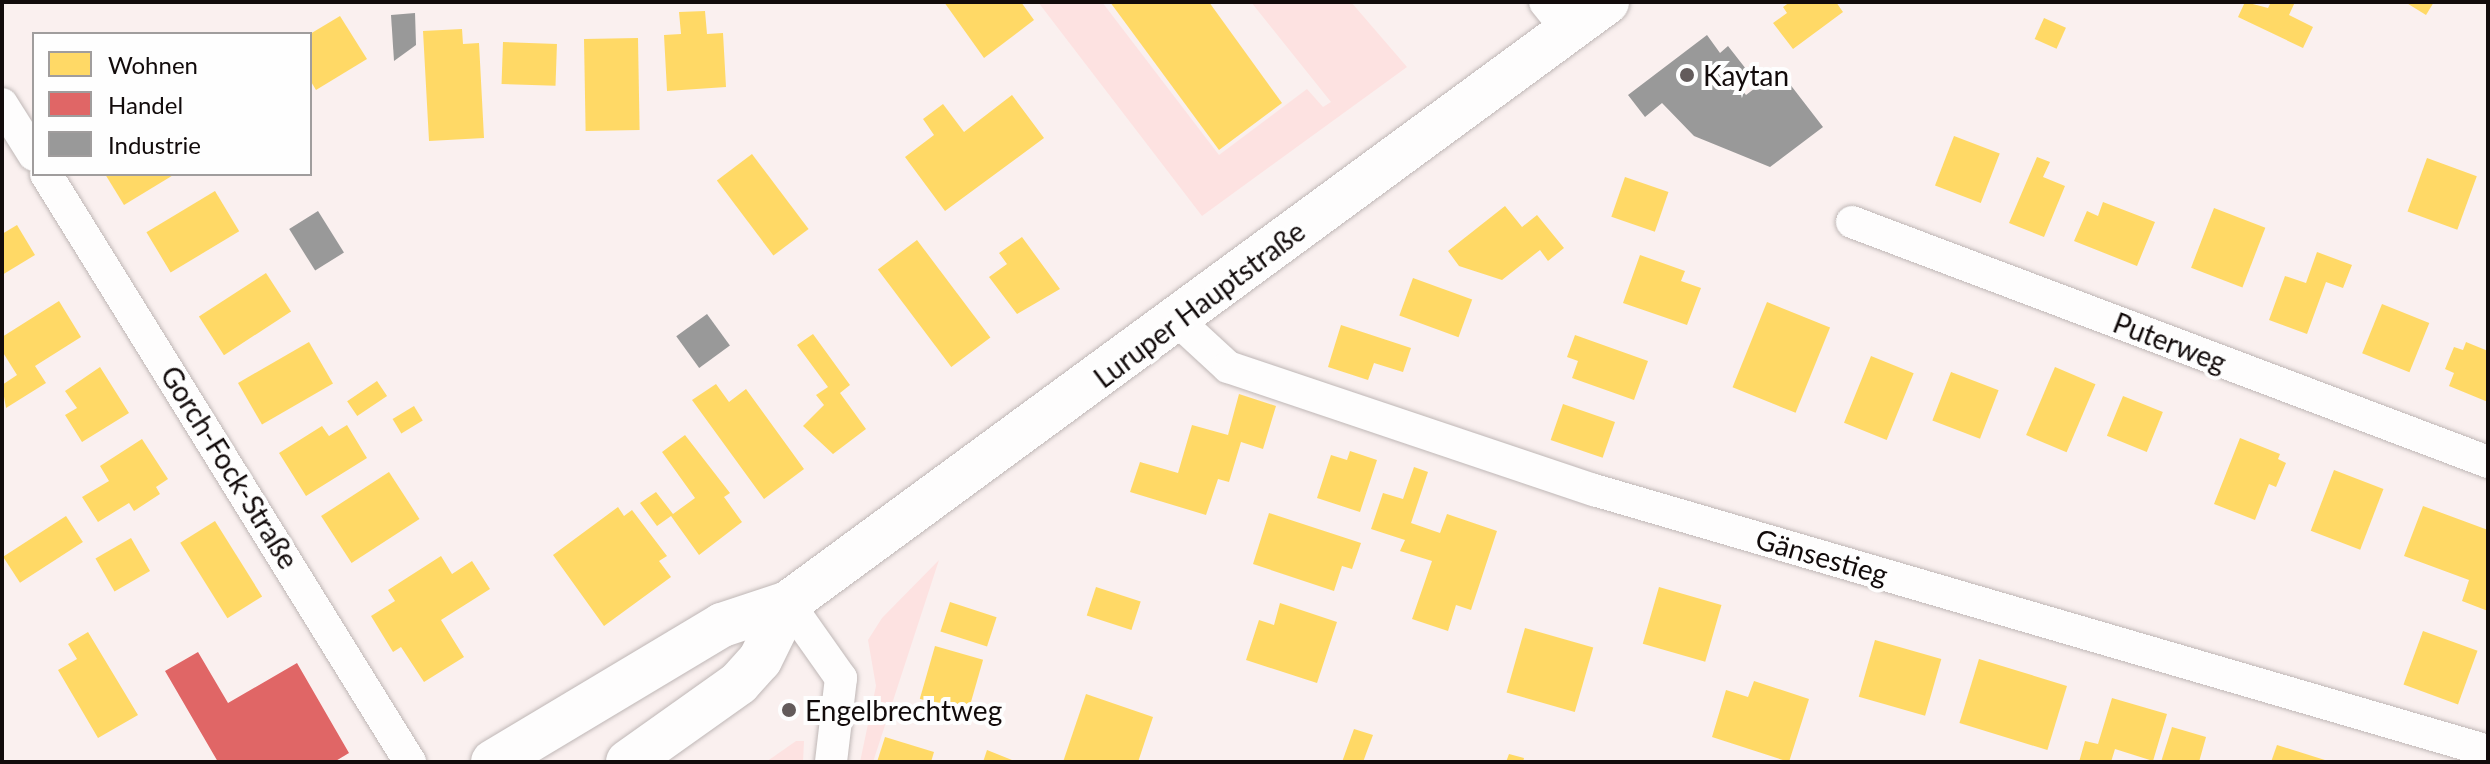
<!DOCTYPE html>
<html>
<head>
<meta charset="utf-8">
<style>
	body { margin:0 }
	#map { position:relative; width:2490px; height:764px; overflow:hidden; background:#faf0ef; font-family:Lato,sans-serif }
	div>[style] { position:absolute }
	.green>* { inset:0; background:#fde2e1 }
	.homes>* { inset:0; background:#ffd966; transform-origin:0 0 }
	.shops>* { inset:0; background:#e06666 }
	.industry>* { inset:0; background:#999; transform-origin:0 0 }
	.roads { filter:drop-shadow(0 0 2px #bfb7b6) drop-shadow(0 0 2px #bfb7b6) }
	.street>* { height:32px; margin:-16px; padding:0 16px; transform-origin:16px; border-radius:16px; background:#fefdfd }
	.primary>* { height:44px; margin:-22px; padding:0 22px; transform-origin:22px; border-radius:22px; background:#fefdfd }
	.dots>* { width:22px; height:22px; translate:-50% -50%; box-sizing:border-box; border:4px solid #fefefe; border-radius:50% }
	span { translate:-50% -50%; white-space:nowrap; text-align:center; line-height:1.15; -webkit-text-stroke:8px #fefefe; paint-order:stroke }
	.poi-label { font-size:28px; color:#120b0b }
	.left { translate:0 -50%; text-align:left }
	.street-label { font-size:28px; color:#120b0b }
	.frame { position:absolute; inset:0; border:4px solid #120b0b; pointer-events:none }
	.legend { position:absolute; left:32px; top:32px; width:280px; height:144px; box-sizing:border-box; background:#fefefe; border:2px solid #a09d9d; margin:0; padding:10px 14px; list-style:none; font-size:24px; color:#120b0b }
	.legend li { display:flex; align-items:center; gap:16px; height:40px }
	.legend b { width:40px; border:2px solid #a09d9d }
</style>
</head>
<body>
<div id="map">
	<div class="green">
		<i style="clip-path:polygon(1038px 2px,1102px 2px,1219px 155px,1307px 89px,1323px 107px,1331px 102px,1251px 2px,1351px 2px,1407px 67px,1202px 216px)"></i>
		<i style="clip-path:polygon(939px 560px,873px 762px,860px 762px,876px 686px,868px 640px,882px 618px)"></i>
		<i style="clip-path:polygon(796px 741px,804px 741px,803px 762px,766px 762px)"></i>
	</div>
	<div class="homes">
		<i style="clip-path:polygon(944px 2px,1021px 2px,1034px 20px,984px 58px)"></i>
		<i style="clip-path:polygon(1110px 2px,1209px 2px,1282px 103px,1219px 150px)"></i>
		<i style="clip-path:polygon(1790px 2px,1836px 2px,1843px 12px,1793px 49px,1773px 23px,1787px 13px,1783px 7px)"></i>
		<i style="clip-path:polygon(2245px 2px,2268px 8px,2271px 2px,2295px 2px,2289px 15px,2313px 27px,2303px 48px,2238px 17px)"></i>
		<i style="clip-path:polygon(2405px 2px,2434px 2px,2426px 15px)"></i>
		<i style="clip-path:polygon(705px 11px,707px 34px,723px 33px,726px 87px,667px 91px,664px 35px,681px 34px,679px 12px)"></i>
		<i style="clip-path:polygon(340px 16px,367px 59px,316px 90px,310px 80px,310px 34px)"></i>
		<i style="left:2044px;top:18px;width:24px;height:23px;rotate:24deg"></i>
		<i style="clip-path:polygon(462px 29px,463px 44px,479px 43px,484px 138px,429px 141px,423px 31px)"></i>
		<i style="left:638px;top:38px;width:92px;height:54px;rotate:89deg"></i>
		<i style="left:503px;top:42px;width:54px;height:42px;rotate:2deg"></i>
		<i style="clip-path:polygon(1012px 95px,1044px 138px,945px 211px,905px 157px,934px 135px,923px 119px,943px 104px,964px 132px)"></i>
		<i style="left:1954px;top:136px;width:49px;height:53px;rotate:21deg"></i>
		<i style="left:752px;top:154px;width:94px;height:44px;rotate:53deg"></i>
		<i style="clip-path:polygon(2037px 157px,2050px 162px,2043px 177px,2065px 186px,2044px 237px,2009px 223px)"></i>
		<i style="left:2427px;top:158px;width:53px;height:57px;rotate:20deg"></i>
		<i style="clip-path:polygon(105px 174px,175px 174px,124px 205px)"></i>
		<i style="left:1625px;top:177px;width:46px;height:42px;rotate:19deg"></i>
		<i style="left:215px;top:191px;width:47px;height:80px;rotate:59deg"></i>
		<i style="clip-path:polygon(2103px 202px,2155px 222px,2137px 266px,2074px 241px,2087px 211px,2098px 216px)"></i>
		<i style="clip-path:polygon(1505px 206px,1522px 227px,1537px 215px,1564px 248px,1548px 261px,1540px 250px,1502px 280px,1459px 266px,1448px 251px)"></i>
		<i style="left:2214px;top:208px;width:55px;height:64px;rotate:21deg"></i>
		<i style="clip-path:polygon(17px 225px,35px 255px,2px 275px,2px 234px)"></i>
		<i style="clip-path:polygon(1022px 237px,1060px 289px,1017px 314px,989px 277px,1007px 264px,999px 253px)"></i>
		<i style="left:917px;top:240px;width:122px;height:49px;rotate:53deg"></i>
		<i style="clip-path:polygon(2317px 252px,2352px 265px,2343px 288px,2326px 282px,2307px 334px,2269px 320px,2285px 276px,2306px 283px)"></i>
		<i style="clip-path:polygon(1640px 255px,1685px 271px,1681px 281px,1701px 288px,1687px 325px,1623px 303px)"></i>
		<i style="left:266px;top:273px;width:46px;height:80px;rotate:57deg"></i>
		<i style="left:1413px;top:278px;width:63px;height:40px;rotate:20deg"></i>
		<i style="clip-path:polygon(59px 301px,81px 337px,35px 366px,46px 383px,6px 408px,2px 385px,17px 375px,2px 351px,2px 337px)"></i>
		<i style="left:1767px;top:302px;width:68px;height:92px;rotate:22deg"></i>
		<i style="left:2382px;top:304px;width:51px;height:53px;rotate:22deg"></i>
		<i style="clip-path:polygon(1341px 325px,1411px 348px,1403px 372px,1374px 363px,1368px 380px,1328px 367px)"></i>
		<i style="clip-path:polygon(813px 334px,850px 385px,840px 393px,866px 429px,833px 454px,803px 426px,824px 405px,816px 395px,828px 387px,797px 345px)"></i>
		<i style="clip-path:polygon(1575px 335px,1648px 361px,1634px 400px,1572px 378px,1578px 361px,1567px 357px)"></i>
		<i style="left:309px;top:342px;width:48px;height:82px;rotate:60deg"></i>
		<i style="clip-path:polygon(2466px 342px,2488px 351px,2488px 402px,2449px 386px,2454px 373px,2445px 369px,2454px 347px,2463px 350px)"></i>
		<i style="left:1871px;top:356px;width:46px;height:72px;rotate:22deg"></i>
		<i style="clip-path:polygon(100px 367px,129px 413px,82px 442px,65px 415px,77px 408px,65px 391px)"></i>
		<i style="left:2055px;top:367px;width:44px;height:74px;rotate:23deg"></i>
		<i style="left:1951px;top:372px;width:51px;height:52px;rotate:21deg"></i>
		<i style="left:377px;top:381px;width:18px;height:36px;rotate:56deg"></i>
		<i style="clip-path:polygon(716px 384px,729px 402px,746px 389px,804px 469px,764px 499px,692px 400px)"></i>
		<i style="clip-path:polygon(1239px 394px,1276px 406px,1263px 449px,1241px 442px,1229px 482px,1218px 479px,1206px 515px,1130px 492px,1140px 462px,1178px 473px,1192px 425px,1228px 435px)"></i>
		<i style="left:2123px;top:396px;width:43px;height:43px;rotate:22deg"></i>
		<i style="left:1563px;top:404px;width:55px;height:38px;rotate:19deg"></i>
		<i style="left:414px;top:406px;width:17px;height:25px;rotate:59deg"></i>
		<i style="clip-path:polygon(347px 425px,367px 458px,306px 496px,279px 453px,322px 426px,329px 436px)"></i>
		<i style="clip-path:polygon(685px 435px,730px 493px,724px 497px,742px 522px,699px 555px,671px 516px,657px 526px,640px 503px,656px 492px,673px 514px,695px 498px,662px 452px)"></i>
		<i style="clip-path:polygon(2240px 438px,2280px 454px,2278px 459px,2286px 463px,2276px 487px,2269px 484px,2255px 520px,2214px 504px)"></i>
		<i style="clip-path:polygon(142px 439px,168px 479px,156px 487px,160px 494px,134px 511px,129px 503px,98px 522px,82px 497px,109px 481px,100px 466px)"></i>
		<i style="clip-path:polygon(1350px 451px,1377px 460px,1360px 512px,1317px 498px,1331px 455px,1347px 460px)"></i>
		<i style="clip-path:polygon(1414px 467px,1428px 472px,1411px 523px,1440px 533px,1447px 514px,1497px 531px,1471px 610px,1456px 605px,1448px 631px,1412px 619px,1432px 561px,1400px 551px,1405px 540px,1371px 529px,1383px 493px,1403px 499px)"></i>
		<i style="left:2334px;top:470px;width:53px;height:65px;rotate:21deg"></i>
		<i style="left:389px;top:472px;width:56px;height:81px;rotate:57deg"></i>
		<i style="clip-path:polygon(2423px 506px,2488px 530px,2488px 611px,2462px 601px,2469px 580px,2404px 556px)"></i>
		<i style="clip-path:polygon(618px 507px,624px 516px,632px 510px,667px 556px,659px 561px,671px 577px,604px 626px,553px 555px)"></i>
		<i style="clip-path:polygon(1269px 513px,1361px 543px,1352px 569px,1342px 566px,1334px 591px,1253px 564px)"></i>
		<i style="left:66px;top:516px;width:31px;height:75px;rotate:57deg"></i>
		<i style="left:215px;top:521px;width:89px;height:41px;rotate:58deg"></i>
		<i style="left:131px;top:538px;width:38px;height:41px;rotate:60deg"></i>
		<i style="clip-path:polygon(441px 556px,452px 574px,472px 561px,490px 589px,441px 620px,464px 657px,424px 682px,401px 647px,393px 652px,371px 616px,395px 601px,388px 590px)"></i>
		<i style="left:1096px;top:587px;width:47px;height:30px;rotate:18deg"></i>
		<i style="left:1659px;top:587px;width:65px;height:59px;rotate:16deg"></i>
		<i style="left:950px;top:602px;width:49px;height:31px;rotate:18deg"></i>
		<i style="clip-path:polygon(1280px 603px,1337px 622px,1317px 683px,1246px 660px,1259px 620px,1274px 625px)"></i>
		<i style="left:1525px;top:628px;width:71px;height:67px;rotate:16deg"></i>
		<i style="left:2423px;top:631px;width:58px;height:57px;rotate:20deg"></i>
		<i style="clip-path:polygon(88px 632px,138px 715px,98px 738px,58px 670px,77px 659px,68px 644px)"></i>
		<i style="left:1875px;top:640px;width:69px;height:59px;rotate:16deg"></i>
		<i style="left:935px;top:646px;width:50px;height:55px;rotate:16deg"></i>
		<i style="left:1979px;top:659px;width:92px;height:67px;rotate:17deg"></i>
		<i style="clip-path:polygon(1754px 681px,1809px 699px,1789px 762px,1712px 737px,1726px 690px,1748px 697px)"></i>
		<i style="clip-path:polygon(1086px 694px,1153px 717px,1138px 762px,1063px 762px)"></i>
		<i style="clip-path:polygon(2112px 698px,2167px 714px,2153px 761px,2115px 749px,2111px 762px,2079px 762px,2085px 741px,2098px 744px)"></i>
		<i style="clip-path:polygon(2172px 727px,2206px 737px,2199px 762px,2161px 762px)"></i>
		<i style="clip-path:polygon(1354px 729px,1373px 735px,1363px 762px,1342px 762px)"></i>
		<i style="clip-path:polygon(885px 737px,934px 752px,931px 762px,877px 762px)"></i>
		<i style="clip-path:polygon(2277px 745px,2328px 761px,2328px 762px,2271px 762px)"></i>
		<i style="clip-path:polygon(987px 750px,1017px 762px,983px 762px)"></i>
		<i style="clip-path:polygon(1509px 754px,1524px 758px,1523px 762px,1506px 762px)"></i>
	</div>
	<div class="shops">
		<i style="clip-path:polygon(198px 652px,228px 703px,297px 663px,349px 753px,334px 762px,218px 762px,165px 671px)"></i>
	</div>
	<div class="industry">
		<i style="clip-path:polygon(415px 13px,416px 45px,394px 61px,391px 15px)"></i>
		<i style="clip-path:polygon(1707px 35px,1720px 53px,1728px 46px,1746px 69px,1733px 79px,1746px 95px,1779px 70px,1823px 127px,1770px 167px,1694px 136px,1662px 103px,1645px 117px,1628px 95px)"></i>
		<i style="left:318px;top:211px;width:49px;height:34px;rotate:58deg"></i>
		<i style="left:707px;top:314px;width:39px;height:38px;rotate:54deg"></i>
	</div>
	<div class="roads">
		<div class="street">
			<i style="left:1545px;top:2px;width:36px;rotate:51deg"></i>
			<i style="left:2px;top:104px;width:60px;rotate:57.9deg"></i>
			<i style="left:46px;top:174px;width:692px;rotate:58.24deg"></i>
			<i style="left:1852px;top:222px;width:680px;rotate:20.67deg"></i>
			<i style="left:1176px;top:319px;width:71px;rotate:42.7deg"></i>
			<i style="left:1228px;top:367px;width:386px;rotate:18.6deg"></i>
			<i style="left:1594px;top:490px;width:931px;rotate:16.27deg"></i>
			<i style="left:788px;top:603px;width:92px;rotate:54.8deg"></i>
			<i style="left:841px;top:678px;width:85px;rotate:96.8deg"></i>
		</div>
		<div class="primary">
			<i style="left:493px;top:762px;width:267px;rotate:-30.9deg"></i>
			<i style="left:722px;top:625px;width:70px;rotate:-18.4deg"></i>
			<i style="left:788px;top:603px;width:1016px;rotate:-36.27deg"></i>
			<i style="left:628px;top:762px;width:136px;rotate:-35.4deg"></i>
			<i style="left:739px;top:683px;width:31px;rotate:-48deg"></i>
			<i style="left:760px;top:660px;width:64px;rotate:-63.8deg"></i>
		</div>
	</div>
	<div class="dots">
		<i style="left:1687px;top:75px;background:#635b5b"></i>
		<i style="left:789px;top:710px;background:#635b5b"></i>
	</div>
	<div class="poi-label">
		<span class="left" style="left:1703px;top:75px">Kaytan</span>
		<span class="left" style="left:805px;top:710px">Engelbrechtweg</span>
	</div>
	<div class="street-label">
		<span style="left:1199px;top:304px;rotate:-37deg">Luruper Hauptstraße</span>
		<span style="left:2170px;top:342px;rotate:21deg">Puterweg</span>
		<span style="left:230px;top:467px;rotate:58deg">Gorch-Fock-Straße</span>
		<span style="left:1822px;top:556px;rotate:16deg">Gänsestieg</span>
	</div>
	<div class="frame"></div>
	<ul class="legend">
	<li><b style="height:22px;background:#ffd966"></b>Wohnen</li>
	<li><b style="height:22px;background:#e06666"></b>Handel</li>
	<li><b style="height:22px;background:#999"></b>Industrie</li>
	</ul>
</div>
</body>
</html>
